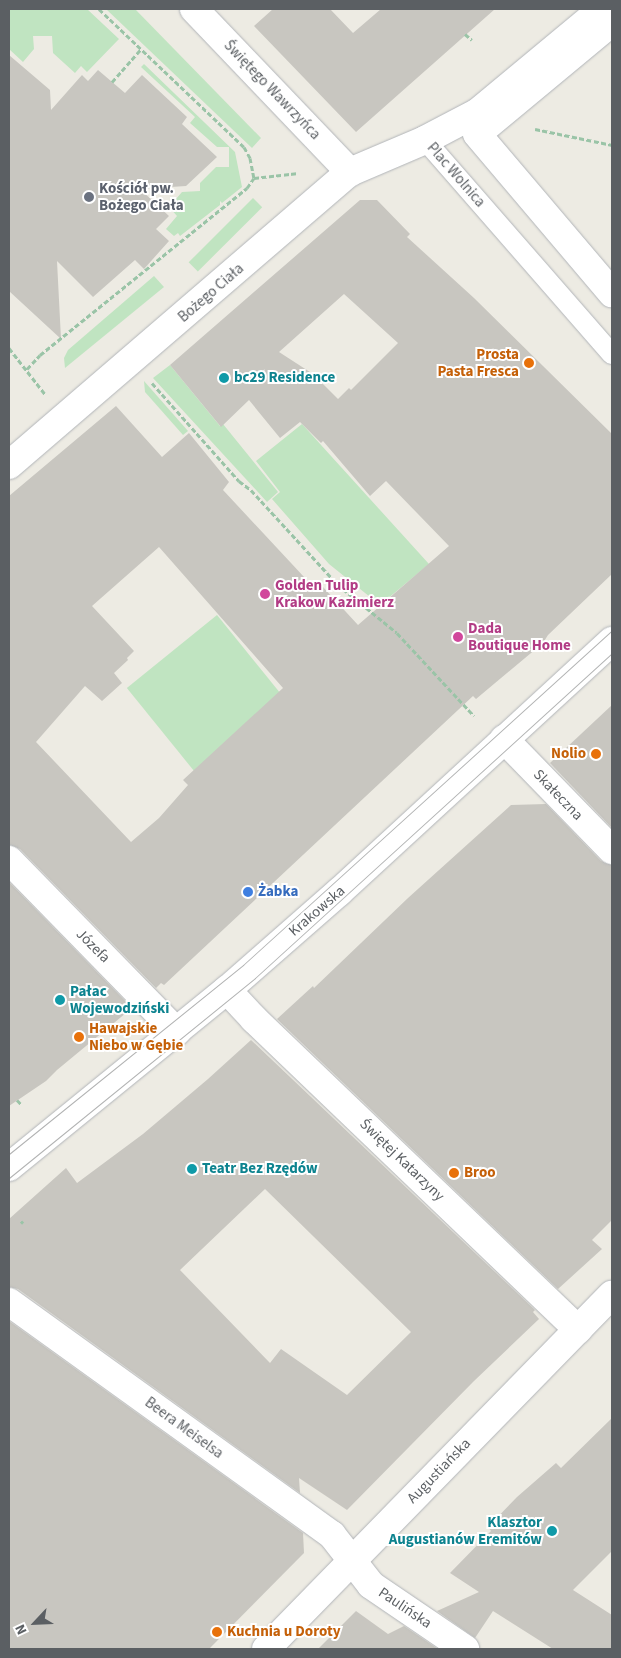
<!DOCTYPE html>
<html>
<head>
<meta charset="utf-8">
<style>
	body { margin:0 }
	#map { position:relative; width:621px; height:1658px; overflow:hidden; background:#edebe3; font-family:"Source Sans 3",sans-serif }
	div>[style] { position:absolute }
	.green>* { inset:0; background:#c0e4c1; transform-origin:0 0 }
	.building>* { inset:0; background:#c8c6c0 }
	.path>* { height:3px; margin-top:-1.5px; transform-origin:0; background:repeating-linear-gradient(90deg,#9ac4a7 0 5px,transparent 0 7.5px) }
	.roads { filter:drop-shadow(0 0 1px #b1b4b8) drop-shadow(0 0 1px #b1b4b8) }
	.service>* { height:20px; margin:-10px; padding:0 10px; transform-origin:10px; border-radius:10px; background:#fff }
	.pedestrian>* { height:28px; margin:-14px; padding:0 14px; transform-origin:14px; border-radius:14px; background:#fff }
	.minor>* { height:28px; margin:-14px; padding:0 14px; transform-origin:14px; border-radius:14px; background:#fff }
	.tertiary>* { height:28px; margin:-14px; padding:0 14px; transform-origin:14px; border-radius:14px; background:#fff }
	.tram>* { height:1px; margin:-0.5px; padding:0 0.5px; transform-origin:0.5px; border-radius:0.5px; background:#b2b3b3 }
	.dots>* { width:14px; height:14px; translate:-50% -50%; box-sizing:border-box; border:2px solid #fff; border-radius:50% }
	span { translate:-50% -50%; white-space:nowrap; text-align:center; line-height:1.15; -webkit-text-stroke:4px #fff; paint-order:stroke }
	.street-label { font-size:15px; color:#5b5f63 }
	.worship-label { font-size:15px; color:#5b616d; font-weight:700 }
	.left { translate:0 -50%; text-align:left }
	.food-label { font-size:15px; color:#c56008; font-weight:700 }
	.right { translate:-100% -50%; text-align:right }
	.culture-label { font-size:15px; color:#0d838f; font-weight:700 }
	.hotel-label { font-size:15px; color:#b23c85; font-weight:700 }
	.shop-label { font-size:15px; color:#366cbe; font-weight:700 }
	.frame { position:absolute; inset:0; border:10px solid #5b5f63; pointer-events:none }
	.north { position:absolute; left:10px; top:1598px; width:50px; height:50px; -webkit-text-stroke:4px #fff; paint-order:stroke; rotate:245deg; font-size:14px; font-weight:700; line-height:20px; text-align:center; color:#5b5f63 }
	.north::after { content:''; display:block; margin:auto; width:18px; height:22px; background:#5b5f63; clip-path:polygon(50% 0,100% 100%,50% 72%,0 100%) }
</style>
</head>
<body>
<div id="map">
	<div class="green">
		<i style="clip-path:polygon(9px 9px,87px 9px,119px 39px,87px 72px,81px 66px,75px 73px,53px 53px,52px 36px,33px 36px,34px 49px,23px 62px,9px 49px)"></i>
		<i style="clip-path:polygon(106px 9px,135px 9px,261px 138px,252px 148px)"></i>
		<i style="clip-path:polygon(144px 64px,235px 152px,242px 187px,222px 203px,220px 201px,220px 205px,180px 236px,178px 233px,174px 236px,166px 229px,177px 216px,169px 207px,182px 192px,200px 191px,200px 183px,216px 167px,229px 167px,229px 147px,217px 147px,190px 123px,195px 117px,141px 67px)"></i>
		<i style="left:253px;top:198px;width:13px;height:91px;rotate:45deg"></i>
		<i style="clip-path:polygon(154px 276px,164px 287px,65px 368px,64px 358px,68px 350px)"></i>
		<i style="clip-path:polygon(170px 365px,220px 426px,223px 424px,278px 492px,267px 502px,153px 378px)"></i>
		<i style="clip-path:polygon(144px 381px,188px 431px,183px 435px,145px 392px)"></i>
		<i style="clip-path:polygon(302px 424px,429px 564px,380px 605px,329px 564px,272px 499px,280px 492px,256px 461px)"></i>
		<i style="left:217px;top:615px;width:109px;height:116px;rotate:51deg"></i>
	</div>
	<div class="building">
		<i style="clip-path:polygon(273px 9px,330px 9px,353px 33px,381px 9px,495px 9px,356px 132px,254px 26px)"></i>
		<i style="clip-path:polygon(9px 55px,50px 90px,51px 110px,82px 75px,88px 81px,98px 70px,125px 93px,142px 75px,187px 117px,182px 124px,217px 157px,186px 186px,140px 189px,169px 216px,156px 229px,169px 241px,144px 269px,135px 260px,93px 297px,57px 261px,61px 339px,9px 291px)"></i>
		<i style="clip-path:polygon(evenodd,360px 200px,377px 200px,410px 234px,407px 237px,474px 298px,612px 434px,612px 574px,548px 635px,543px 643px,476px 699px,473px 696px,164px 985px,161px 983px,156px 988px,20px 849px,9px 845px,9px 496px,116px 406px,162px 457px,189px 433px,229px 482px,223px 490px,318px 592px,323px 587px,358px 625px,449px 546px,386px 481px,370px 496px,323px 441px,321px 443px,300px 422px,280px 438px,249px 400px,221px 427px,170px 365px,360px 200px,344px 294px,398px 343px,351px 390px,349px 388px,338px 399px,313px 374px,279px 352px,344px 294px,360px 200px,159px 547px,283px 688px,183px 780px,188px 785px,159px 818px,131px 842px,36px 742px,85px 686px,102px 701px,122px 683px,114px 673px,128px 660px,127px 658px,134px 651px,92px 606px,159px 547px)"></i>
		<i style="clip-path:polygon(612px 705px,612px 828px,550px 763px)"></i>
		<i style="clip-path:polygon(546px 804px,601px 861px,612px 865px,612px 1220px,592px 1240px,602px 1249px,558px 1289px,277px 1019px,313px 986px,314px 988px,408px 898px,511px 805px)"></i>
		<i style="clip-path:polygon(9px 882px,132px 1008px,57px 1070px,46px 1081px,9px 1106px)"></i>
		<i style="clip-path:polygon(evenodd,251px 1040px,535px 1310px,533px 1312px,539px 1319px,474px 1381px,347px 1510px,299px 1478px,300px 1493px,18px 1289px,9px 1287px,9px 1219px,66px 1168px,77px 1183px,143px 1134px,208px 1079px,251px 1040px,265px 1189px,411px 1332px,347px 1395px,281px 1349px,270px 1363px,180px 1270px,265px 1189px)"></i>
		<i style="clip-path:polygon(9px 1321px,303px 1533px,304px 1553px,209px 1649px,9px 1649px)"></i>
		<i style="clip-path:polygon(612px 1418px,612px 1551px,573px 1590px,612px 1615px,612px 1649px,553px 1649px,493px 1611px,475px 1638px,437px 1611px,479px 1592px,450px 1573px,491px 1531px,488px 1527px,517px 1497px,556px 1463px,561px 1468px)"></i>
		<i style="clip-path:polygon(356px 1611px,388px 1634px,404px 1626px,438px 1649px,318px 1649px)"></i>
	</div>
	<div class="path">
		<i style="left:99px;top:9px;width:200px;rotate:43.6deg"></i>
		<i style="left:244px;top:147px;width:13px;rotate:61deg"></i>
		<i style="left:250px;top:158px;width:20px;rotate:79deg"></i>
		<i style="left:465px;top:34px;width:9px;rotate:41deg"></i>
		<i style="left:112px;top:82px;width:44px;rotate:-48.7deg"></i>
		<i style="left:535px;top:129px;width:79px;rotate:11.7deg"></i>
		<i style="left:9px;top:348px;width:58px;rotate:52deg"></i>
		<i style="left:27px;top:369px;width:19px;rotate:-47deg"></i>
		<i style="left:40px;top:355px;width:266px;rotate:-38.9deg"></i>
		<i style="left:247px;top:188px;width:12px;rotate:-55deg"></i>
		<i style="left:254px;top:178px;width:45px;rotate:-6.3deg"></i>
		<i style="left:152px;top:383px;width:131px;rotate:48.4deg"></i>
		<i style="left:239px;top:481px;width:15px;rotate:37deg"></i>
		<i style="left:251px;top:490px;width:127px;rotate:47.5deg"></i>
		<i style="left:337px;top:584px;width:77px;rotate:39.2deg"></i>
		<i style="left:397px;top:633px;width:113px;rotate:47.1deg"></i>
		<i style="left:17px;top:1100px;width:7px;rotate:45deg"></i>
		<i style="left:21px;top:1221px;width:3px;rotate:45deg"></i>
	</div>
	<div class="roads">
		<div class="service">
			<i style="left:425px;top:140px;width:284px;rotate:48.9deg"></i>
		</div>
		<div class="pedestrian">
			<i style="left:612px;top:22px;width:175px;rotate:140.3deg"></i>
			<i style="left:477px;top:134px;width:209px;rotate:49.7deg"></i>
		</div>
		<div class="minor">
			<i style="left:194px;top:9px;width:226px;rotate:46.3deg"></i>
			<i style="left:9px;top:465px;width:450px;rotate:-40.7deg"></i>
			<i style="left:350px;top:172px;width:82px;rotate:-23.1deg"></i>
			<i style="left:425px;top:140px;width:60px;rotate:-27.8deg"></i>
			<i style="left:478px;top:112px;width:161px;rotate:-39.7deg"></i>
			<i style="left:504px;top:739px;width:155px;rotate:45.8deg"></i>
			<i style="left:9px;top:860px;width:240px;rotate:45.7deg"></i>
			<i style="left:227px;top:990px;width:40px;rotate:47deg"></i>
			<i style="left:254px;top:1019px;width:449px;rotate:43.8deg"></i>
			<i style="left:9px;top:1302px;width:398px;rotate:35.8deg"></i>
			<i style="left:332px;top:1535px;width:63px;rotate:52deg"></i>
			<i style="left:371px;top:1585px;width:114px;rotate:34.2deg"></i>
			<i style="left:266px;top:1649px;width:495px;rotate:-45.7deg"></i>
		</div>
		<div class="tertiary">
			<i style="left:9px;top:1167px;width:281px;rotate:-39.1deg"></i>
			<i style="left:227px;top:990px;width:149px;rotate:-41.2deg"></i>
			<i style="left:339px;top:892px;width:371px;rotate:-42.6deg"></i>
		</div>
	</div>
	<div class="tram">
		<i style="left:9px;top:1154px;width:301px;rotate:-38.9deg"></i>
		<i style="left:243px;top:965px;width:498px;rotate:-42.2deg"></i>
		<i style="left:9px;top:1178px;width:317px;rotate:-39.1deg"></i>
		<i style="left:255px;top:978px;width:483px;rotate:-42.3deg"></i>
	</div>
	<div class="dots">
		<i style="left:89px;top:197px;background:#6b7280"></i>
		<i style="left:529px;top:363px;background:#e8710a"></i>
		<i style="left:224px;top:378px;background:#0f9aa8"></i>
		<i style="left:265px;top:594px;background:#d1479c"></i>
		<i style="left:458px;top:637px;background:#d1479c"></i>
		<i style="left:596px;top:754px;background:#e8710a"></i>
		<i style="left:248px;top:892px;background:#3f7fe0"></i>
		<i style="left:60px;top:1000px;background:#0f9aa8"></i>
		<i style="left:79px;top:1037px;background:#e8710a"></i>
		<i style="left:192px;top:1169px;background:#0f9aa8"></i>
		<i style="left:454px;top:1173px;background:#e8710a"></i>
		<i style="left:552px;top:1531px;background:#0f9aa8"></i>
		<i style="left:217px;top:1632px;background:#e8710a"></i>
	</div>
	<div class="street-label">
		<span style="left:272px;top:90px;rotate:46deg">Świętego Wawrzyńca</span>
		<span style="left:456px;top:175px;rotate:49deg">Plac Wolnica</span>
		<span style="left:211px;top:293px;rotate:-41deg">Bożego Ciała</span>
		<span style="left:558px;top:795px;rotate:46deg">Skałeczna</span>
		<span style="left:317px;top:911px;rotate:-41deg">Krakowska</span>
		<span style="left:93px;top:946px;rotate:45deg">Józefa</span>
		<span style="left:402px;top:1160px;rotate:44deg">Świętej Katarzyny</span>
		<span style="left:184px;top:1428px;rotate:36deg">Beera Meiselsa</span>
		<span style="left:439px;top:1471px;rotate:-46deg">Augustiańska</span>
		<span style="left:405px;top:1608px;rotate:34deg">Paulińska</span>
	</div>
	<div class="worship-label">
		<span class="left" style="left:99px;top:197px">Kościół pw.<br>Bożego Ciała</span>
	</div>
	<div class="food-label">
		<span class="right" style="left:519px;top:363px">Prosta<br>Pasta Fresca</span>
		<span class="right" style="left:586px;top:754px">Nolio</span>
		<span class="left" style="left:89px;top:1037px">Hawajskie<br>Niebo w Gębie</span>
		<span class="left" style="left:464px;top:1173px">Broo</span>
		<span class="left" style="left:227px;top:1632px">Kuchnia u Doroty</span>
	</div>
	<div class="culture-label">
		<span class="left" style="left:234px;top:378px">bc29 Residence</span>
		<span class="left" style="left:70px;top:1000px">Pałac<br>Wojewodziński</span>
		<span class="left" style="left:202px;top:1169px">Teatr Bez Rzędów</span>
		<span class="right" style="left:542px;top:1531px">Klasztor<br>Augustianów Eremitów</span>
	</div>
	<div class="hotel-label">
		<span class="left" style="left:275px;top:594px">Golden Tulip<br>Krakow Kazimierz</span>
		<span class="left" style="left:468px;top:637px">Dada<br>Boutique Home</span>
	</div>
	<div class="shop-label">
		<span class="left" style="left:258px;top:892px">Żabka</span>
	</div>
	<div class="frame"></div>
	<div class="north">N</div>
</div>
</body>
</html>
